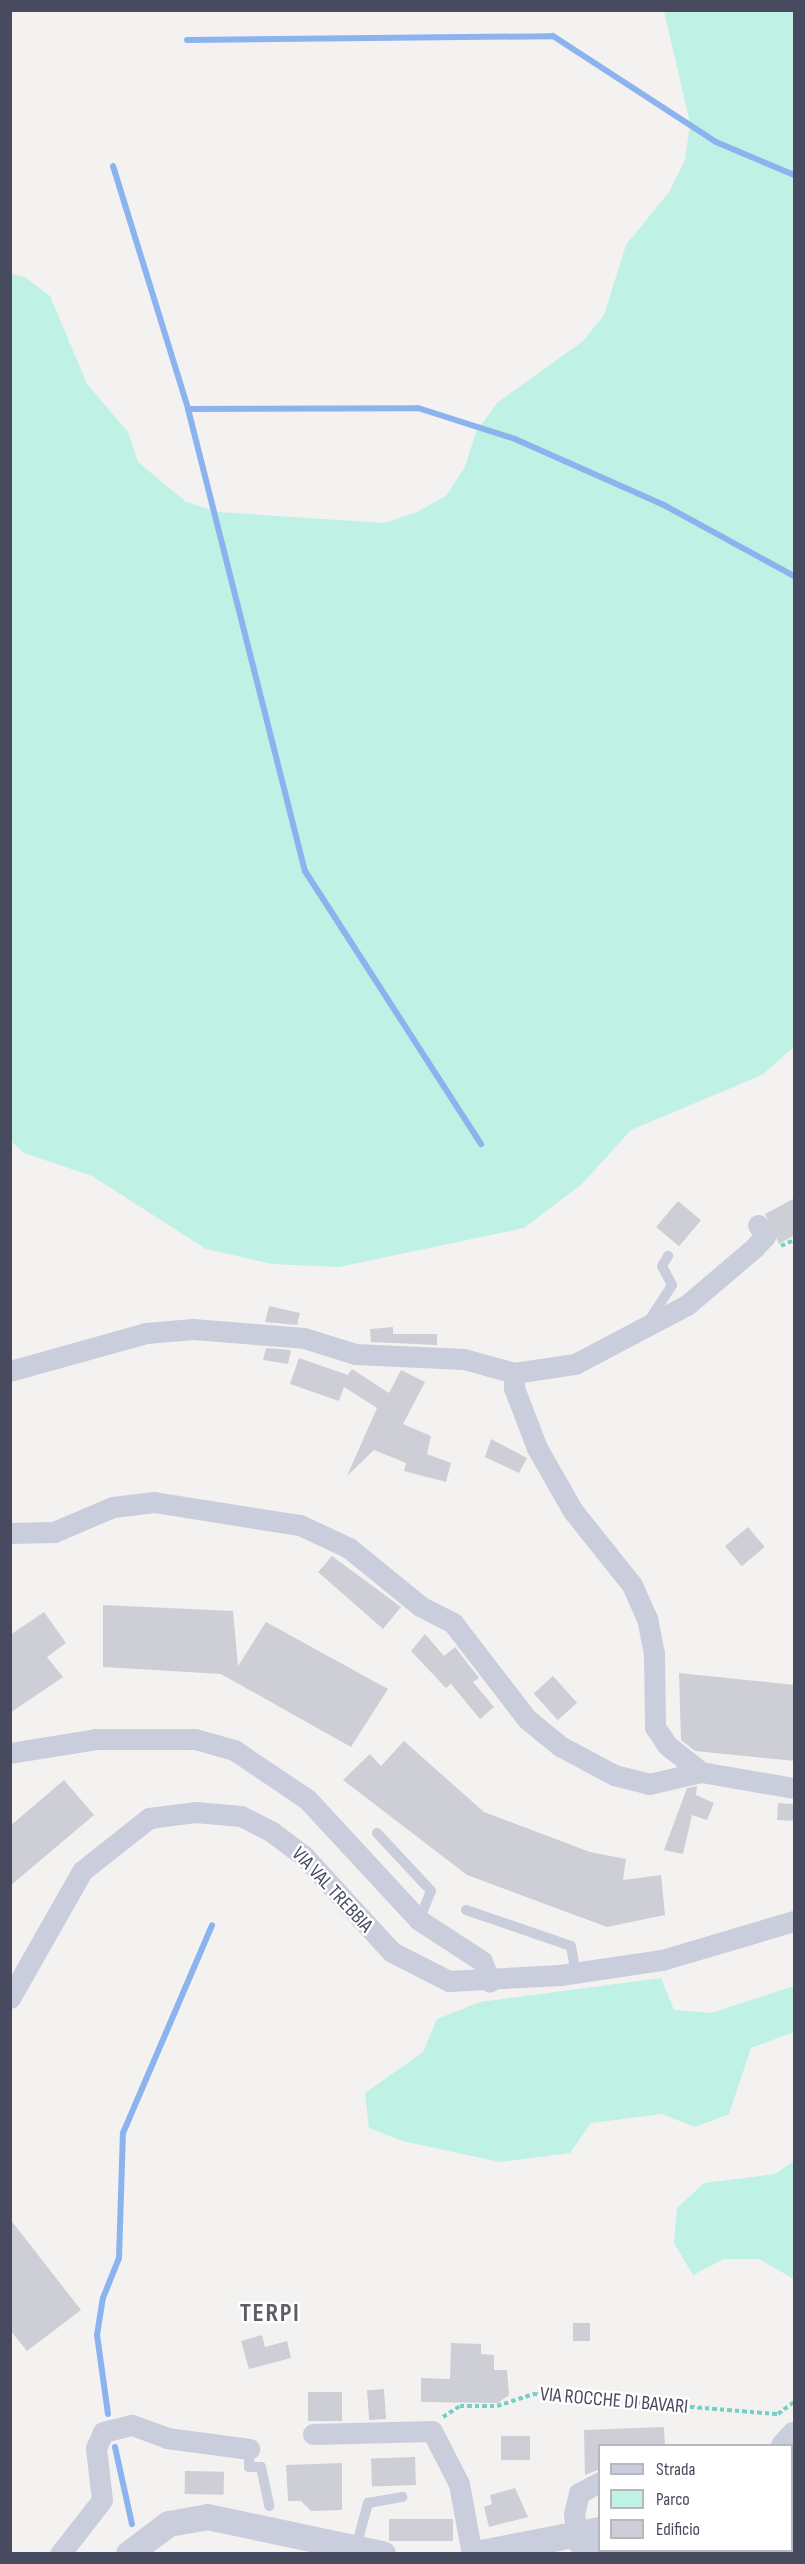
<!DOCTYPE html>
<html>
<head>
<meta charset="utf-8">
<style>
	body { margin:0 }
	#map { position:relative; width:805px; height:2564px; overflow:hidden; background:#f3f2f1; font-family:"Sofia Sans Condensed",sans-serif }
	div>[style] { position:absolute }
	.green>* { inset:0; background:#bff1e5 }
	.stream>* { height:6px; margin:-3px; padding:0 3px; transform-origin:3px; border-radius:3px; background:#8bb4ef }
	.building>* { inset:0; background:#cecfd6; transform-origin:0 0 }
	.path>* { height:4px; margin-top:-2px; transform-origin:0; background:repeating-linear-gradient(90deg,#75d1c6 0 4.5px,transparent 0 7.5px) }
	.service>* { height:10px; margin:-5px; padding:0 5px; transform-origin:5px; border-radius:5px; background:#cacddb }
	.minor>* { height:21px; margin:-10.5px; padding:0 10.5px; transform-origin:10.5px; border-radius:10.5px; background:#cacddb }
	.tertiary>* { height:26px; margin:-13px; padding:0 13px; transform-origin:13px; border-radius:13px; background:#cacddb }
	span { translate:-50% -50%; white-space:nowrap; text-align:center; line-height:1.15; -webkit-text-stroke:5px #fff; paint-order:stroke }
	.street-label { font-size:20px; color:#484b5f }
	.district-label { font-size:26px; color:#5d5e66; font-weight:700; letter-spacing:1.5px }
	.frame { position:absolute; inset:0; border:12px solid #484b5f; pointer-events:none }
	.legend { position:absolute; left:598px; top:2444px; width:195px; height:108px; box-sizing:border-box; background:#fff; border:2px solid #b6b7bf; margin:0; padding:8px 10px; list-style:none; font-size:18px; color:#484b5f }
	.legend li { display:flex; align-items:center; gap:12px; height:30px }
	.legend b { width:30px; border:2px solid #b6b7bf }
</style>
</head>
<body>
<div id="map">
	<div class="green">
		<i style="clip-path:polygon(664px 11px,794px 11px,794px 1047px,762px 1075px,631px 1130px,582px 1184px,524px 1228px,339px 1267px,272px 1264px,206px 1249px,92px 1176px,24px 1153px,11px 1141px,11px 274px,25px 277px,50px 296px,87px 384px,128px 432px,138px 462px,186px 502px,218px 512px,384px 523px,417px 512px,446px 496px,465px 467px,476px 432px,497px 403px,583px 341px,604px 315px,626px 245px,669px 192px,685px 160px,690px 123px)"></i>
		<i style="clip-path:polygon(661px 1978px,674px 2010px,711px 2013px,794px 1986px,794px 2032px,751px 2048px,729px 2114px,695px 2127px,662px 2114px,591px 2123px,570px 2153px,500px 2162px,402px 2141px,369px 2128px,365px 2093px,423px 2052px,437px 2019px,480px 2002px)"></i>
		<i style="clip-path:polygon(794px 2161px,794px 2279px,759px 2259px,724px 2259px,693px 2275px,674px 2243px,677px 2208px,704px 2183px,775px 2174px)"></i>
	</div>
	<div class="stream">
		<i style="left:187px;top:40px;width:366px;rotate:-0.6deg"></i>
		<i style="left:553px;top:36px;width:194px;rotate:33deg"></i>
		<i style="left:716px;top:142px;width:85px;rotate:22.9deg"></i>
		<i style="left:113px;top:166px;width:254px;rotate:72.8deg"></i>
		<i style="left:188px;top:409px;width:477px;rotate:75.8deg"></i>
		<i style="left:305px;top:871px;width:325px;rotate:57.2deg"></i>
		<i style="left:188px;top:409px;width:230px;rotate:-0.2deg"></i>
		<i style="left:418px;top:408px;width:102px;rotate:17.7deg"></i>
		<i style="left:515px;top:439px;width:161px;rotate:23.9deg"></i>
		<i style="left:662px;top:504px;width:150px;rotate:28.6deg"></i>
		<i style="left:108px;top:2414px;width:80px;rotate:-97.9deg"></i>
		<i style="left:97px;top:2335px;width:37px;rotate:-81deg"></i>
		<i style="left:103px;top:2298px;width:43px;rotate:-68.2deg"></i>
		<i style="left:119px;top:2258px;width:125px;rotate:-88.2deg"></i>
		<i style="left:123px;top:2133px;width:226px;rotate:-66.8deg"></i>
		<i style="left:115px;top:2447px;width:79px;rotate:77.6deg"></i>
	</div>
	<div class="building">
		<i style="clip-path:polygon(795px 1198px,795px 1235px,779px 1244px,765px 1214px)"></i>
		<i style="left:678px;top:1201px;width:30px;height:34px;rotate:40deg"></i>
		<i style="clip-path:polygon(269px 1306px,300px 1313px,297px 1325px,265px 1322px)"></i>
		<i style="clip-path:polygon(393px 1327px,393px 1334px,437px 1334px,437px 1345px,371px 1342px,370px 1329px)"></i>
		<i style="clip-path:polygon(266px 1348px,291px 1350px,288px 1364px,263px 1360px)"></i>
		<i style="clip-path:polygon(299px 1358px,348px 1375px,352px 1369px,389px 1393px,401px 1370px,425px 1382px,403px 1424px,431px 1436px,427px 1454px,451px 1463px,446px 1482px,404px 1471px,406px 1463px,374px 1450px,347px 1476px,377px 1408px,344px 1387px,339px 1401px,290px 1384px)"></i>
		<i style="clip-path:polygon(491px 1439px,527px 1458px,519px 1473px,485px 1457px)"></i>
		<i style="left:748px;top:1527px;width:26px;height:30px;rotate:50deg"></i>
		<i style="clip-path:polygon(332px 1556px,401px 1607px,383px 1629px,318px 1572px)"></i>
		<i style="clip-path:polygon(103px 1605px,233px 1611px,238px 1666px,266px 1622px,388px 1689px,351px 1747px,221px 1674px,103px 1667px)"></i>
		<i style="clip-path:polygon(44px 1612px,66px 1643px,47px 1657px,63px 1677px,10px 1713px,10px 1635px)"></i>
		<i style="clip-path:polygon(425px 1634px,444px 1656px,455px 1647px,479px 1678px,473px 1682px,494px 1707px,480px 1719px,451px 1684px,446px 1688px,411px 1651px)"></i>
		<i style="clip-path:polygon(679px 1673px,795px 1685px,795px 1761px,695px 1751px,681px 1740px)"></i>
		<i style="left:553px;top:1676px;width:36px;height:26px;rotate:48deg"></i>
		<i style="clip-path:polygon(404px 1741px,484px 1812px,590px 1852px,626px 1859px,623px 1880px,661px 1875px,665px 1915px,607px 1927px,467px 1875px,343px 1780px,370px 1754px,381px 1766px)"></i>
		<i style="clip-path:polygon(64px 1780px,94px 1815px,10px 1886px,10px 1826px)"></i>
		<i style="clip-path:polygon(697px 1786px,696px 1795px,714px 1803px,707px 1820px,692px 1815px,683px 1854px,664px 1850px,687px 1788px)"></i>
		<i style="left:778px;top:1803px;width:17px;height:17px;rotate:3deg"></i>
		<i style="clip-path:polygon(10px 2219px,81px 2310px,27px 2351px,10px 2330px)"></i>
		<i style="left:573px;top:2323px;width:17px;height:18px"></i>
		<i style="clip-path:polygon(262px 2335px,265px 2347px,287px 2341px,291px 2358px,249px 2369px,241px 2341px)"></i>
		<i style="clip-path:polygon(451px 2343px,481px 2344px,481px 2354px,494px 2355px,494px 2370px,507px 2370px,509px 2395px,498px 2403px,421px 2402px,421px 2378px,450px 2379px)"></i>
		<i style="left:384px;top:2389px;width:30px;height:17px;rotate:86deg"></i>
		<i style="left:342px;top:2392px;width:29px;height:34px;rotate:90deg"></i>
		<i style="clip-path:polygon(664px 2427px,665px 2445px,600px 2445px,600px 2469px,585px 2475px,584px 2430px)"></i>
		<i style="left:501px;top:2436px;width:29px;height:24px"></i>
		<i style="left:415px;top:2457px;width:28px;height:44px;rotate:88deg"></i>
		<i style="clip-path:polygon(342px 2463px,342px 2510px,311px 2511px,301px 2501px,288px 2501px,286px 2465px)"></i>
		<i style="left:185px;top:2471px;width:39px;height:23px;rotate:1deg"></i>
		<i style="clip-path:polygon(515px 2488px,528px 2517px,489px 2527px,484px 2507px,492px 2504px,490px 2495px)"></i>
		<i style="left:453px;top:2519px;width:22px;height:64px;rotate:90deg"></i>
	</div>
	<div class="path">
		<i style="left:781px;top:1246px;width:14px;rotate:-25deg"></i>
		<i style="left:443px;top:2417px;width:20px;rotate:-33deg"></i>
		<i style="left:460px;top:2406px;width:37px"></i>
		<i style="left:497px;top:2406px;width:38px;rotate:-18deg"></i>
		<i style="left:533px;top:2394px;width:246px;rotate:4.7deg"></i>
		<i style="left:778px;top:2414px;width:20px;rotate:-37deg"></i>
	</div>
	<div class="service">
		<i style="left:652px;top:1316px;width:37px;rotate:-57deg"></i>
		<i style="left:672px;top:1285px;width:21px;rotate:-118deg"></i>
		<i style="left:662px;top:1266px;width:12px;rotate:-59deg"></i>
		<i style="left:377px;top:1833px;width:79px;rotate:47deg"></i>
		<i style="left:431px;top:1891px;width:31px;rotate:112deg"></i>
		<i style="left:466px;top:1910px;width:111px;rotate:18.9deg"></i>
		<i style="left:571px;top:1946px;width:27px;rotate:80deg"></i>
		<i style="left:249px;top:2449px;width:18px;rotate:90deg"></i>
		<i style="left:249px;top:2467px;width:12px"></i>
		<i style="left:261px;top:2467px;width:40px;rotate:78deg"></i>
		<i style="left:792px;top:2524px;width:2px;rotate:-27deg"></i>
		<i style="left:356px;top:2547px;width:46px;rotate:-74.7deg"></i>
		<i style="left:368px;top:2503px;width:35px;rotate:-10deg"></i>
		<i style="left:715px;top:2554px;width:8px;rotate:-30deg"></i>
	</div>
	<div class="minor">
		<i style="left:10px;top:1371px;width:141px;rotate:-15.6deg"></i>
		<i style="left:146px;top:1333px;width:47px;rotate:-4.9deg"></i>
		<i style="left:193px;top:1329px;width:111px;rotate:4.6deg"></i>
		<i style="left:304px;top:1338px;width:53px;rotate:17.4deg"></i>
		<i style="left:355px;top:1354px;width:109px;rotate:2.6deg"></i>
		<i style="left:464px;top:1359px;width:52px;rotate:15.6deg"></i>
		<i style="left:514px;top:1373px;width:15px;rotate:90deg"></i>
		<i style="left:514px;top:1388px;width:64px;rotate:69deg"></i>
		<i style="left:537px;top:1448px;width:73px;rotate:60.3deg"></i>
		<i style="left:573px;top:1511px;width:95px;rotate:51.4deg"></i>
		<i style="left:632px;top:1585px;width:36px;rotate:66deg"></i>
		<i style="left:647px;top:1618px;width:36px;rotate:79deg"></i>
		<i style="left:654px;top:1653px;width:74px;rotate:89.2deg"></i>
		<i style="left:655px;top:1727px;width:22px;rotate:56deg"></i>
		<i style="left:667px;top:1745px;width:43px;rotate:38.5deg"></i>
		<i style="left:514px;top:1373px;width:62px;rotate:-8.4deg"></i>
		<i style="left:575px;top:1364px;width:127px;rotate:-27.8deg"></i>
		<i style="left:687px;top:1305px;width:88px;rotate:-40.4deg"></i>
		<i style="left:754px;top:1248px;width:16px;rotate:-47deg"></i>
		<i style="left:765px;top:1236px;width:13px;rotate:-122deg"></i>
		<i style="left:10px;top:1533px;width:44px;rotate:-1.3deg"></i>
		<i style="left:54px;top:1532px;width:64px;rotate:-23deg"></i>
		<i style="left:113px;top:1507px;width:41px;rotate:-7deg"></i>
		<i style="left:154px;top:1502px;width:148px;rotate:9deg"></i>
		<i style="left:300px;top:1525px;width:54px;rotate:25.1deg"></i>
		<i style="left:349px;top:1548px;width:92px;rotate:39.2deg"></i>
		<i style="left:420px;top:1606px;width:37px;rotate:27deg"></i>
		<i style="left:453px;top:1623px;width:121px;rotate:52.4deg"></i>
		<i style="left:527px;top:1719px;width:43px;rotate:39.3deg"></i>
		<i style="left:560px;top:1746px;width:61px;rotate:28.2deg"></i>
		<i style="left:614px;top:1775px;width:36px;rotate:14deg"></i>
		<i style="left:649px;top:1784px;width:53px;rotate:-13deg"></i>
		<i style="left:701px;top:1772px;width:94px;rotate:9.8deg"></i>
		<i style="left:10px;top:1753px;width:87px;rotate:-9.2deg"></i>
		<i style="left:96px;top:1739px;width:99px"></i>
		<i style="left:195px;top:1739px;width:41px;rotate:15.8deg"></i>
		<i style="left:234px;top:1750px;width:88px;rotate:33.9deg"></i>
		<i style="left:307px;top:1799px;width:165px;rotate:47.2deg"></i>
		<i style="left:419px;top:1920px;width:75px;rotate:33.1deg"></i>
		<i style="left:482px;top:1961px;width:22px;rotate:69deg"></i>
		<i style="left:10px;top:1998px;width:146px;rotate:-60.4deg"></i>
		<i style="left:82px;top:1871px;width:85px;rotate:-38.3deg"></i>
		<i style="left:149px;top:1818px;width:46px;rotate:-7.4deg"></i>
		<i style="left:195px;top:1812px;width:46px;rotate:5deg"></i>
		<i style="left:241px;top:1816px;width:35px;rotate:27deg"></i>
		<i style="left:272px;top:1832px;width:39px;rotate:37deg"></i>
		<i style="left:303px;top:1855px;width:132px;rotate:47.5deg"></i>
		<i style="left:392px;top:1952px;width:64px;rotate:27deg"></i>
		<i style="left:449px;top:1981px;width:111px;rotate:-3.1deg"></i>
		<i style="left:560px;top:1975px;width:103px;rotate:-8.4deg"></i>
		<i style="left:662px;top:1960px;width:138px;rotate:-16.5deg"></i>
		<i style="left:313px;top:2434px;width:119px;rotate:-1.4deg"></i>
		<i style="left:432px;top:2431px;width:59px;rotate:63deg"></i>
		<i style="left:459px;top:2484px;width:71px;rotate:79.5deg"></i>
		<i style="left:600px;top:2482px;width:24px;rotate:152deg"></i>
		<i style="left:579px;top:2493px;width:22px;rotate:103deg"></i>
		<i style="left:574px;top:2514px;width:29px;rotate:82deg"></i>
		<i style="left:578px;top:2543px;width:23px;rotate:18deg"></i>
		<i style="left:792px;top:2494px;width:2px;rotate:-27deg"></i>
		<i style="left:60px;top:2554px;width:68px;rotate:-52.1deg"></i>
		<i style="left:102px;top:2500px;width:52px;rotate:-96.6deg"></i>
		<i style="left:96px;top:2448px;width:17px;rotate:-66deg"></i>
		<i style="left:103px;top:2432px;width:30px;rotate:-14deg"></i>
		<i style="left:132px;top:2425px;width:37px;rotate:20deg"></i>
		<i style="left:167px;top:2438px;width:83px;rotate:7.6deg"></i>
	</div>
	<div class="tertiary">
		<i style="left:784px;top:2446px;width:15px;rotate:-48deg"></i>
		<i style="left:129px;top:2554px;width:50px;rotate:-36.9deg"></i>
		<i style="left:169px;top:2524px;width:39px;rotate:-10deg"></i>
		<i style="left:207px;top:2517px;width:180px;rotate:11.9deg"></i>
		<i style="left:476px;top:2554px;width:126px;rotate:-11deg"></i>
	</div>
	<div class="street-label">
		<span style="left:332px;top:1890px;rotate:47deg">VIA VAL TREBBIA</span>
		<span style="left:614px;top:2401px;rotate:5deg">VIA ROCCHE DI BAVARI</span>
	</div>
	<div class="district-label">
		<span style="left:270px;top:2314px">TERPI</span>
	</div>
	<div class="frame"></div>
	<ul class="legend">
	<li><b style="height:8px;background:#cacddb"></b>Strada</li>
	<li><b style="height:16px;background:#bff1e5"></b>Parco</li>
	<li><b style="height:16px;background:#cecfd6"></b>Edificio</li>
	</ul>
</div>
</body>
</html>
